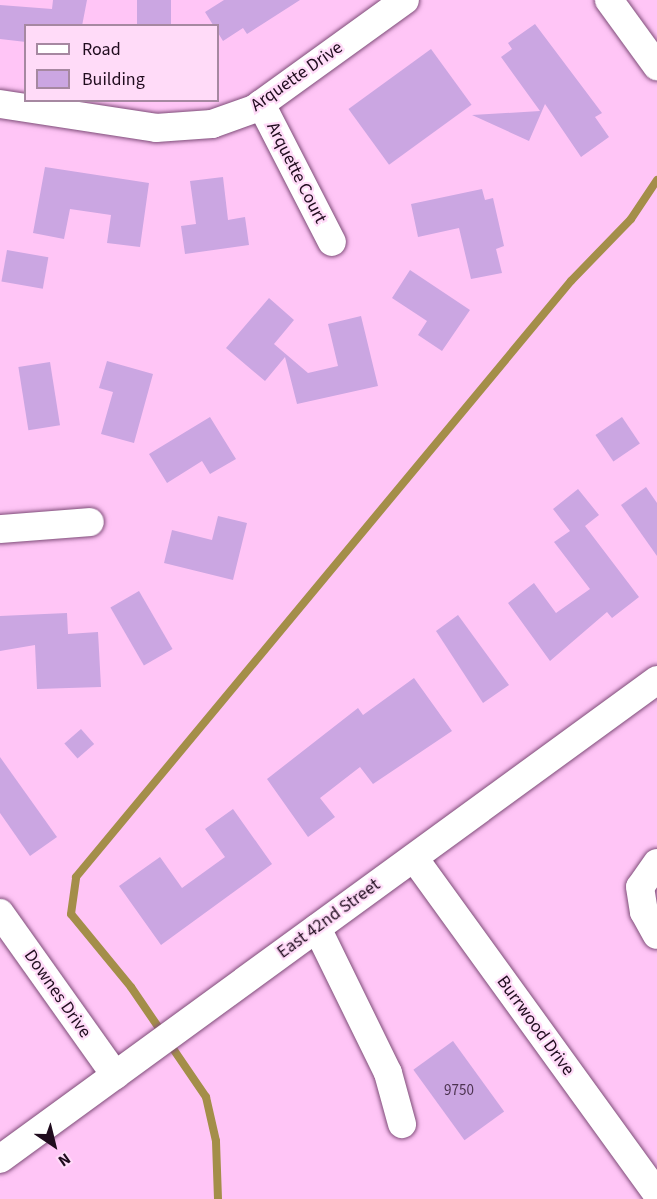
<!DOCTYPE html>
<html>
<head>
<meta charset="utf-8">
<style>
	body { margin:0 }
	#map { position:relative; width:657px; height:1199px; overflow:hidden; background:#ffc5f6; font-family:"Source Sans 3",sans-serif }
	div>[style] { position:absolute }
	.stream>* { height:8px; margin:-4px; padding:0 4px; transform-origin:4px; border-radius:4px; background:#a48e49 }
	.building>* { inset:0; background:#cba6e2; transform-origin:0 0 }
	.roads { filter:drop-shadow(0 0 2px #7e4c78) drop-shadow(0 0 2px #7e4c78) }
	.minor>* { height:28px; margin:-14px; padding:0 14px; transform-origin:14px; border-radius:14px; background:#fff }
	span { translate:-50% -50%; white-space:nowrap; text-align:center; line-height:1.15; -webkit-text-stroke:4.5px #ffdbf8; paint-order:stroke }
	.number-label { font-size:15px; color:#4b324f }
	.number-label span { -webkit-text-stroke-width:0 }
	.street-label { font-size:18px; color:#200c1e }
	.legend { position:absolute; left:24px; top:24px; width:195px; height:78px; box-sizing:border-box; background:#ffdbf8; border:2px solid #a688a1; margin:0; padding:8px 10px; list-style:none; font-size:18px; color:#200c1e }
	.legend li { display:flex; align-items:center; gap:12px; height:30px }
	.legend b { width:30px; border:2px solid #a688a1 }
	.north { position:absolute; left:24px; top:1115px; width:60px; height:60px; -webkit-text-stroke:4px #ffdbf8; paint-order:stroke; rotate:145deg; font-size:16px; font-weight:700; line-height:24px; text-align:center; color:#200c1e }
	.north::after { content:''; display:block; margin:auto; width:21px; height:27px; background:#200c1e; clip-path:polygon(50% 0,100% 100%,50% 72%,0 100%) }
</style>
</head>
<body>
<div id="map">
	<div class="stream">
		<i style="left:218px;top:1199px;width:58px;rotate:-92deg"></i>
		<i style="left:216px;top:1141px;width:45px;rotate:-102.8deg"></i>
		<i style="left:206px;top:1097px;width:133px;rotate:-124.3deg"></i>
		<i style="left:131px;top:987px;width:94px;rotate:-129.4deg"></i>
		<i style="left:71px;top:914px;width:37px;rotate:-82deg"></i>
		<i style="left:76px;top:877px;width:775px;rotate:-50.29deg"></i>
		<i style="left:571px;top:281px;width:86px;rotate:-45.9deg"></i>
		<i style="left:631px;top:219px;width:47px;rotate:-56.3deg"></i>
	</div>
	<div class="building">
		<i style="clip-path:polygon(53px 0,87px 0,82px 26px,26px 26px,26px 42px,0 39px,0 5px,52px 9px)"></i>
		<i style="left:137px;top:0;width:34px;height:26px"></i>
		<i style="clip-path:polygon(224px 0,300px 0,247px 34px,243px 28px,223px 41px,205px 12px)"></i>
		<i style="clip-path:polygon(535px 24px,602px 113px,595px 117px,609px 137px,581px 157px,545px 104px,529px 141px,472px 115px,540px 111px,501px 57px,512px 49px,508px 43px)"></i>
		<i style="left:431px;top:49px;width:69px;height:102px;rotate:54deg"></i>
		<i style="clip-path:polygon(45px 167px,149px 183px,140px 247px,107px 243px,111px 215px,70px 209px,64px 239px,33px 233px)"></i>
		<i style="clip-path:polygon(223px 177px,228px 220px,245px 217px,249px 245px,185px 254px,181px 226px,196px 224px,190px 181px)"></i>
		<i style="clip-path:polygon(482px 189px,485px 200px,493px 198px,504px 246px,496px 249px,502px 273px,471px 279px,459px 228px,418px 237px,411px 204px)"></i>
		<i style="left:7px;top:250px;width:42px;height:32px;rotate:10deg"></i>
		<i style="clip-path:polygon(410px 270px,470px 310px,442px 351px,418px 335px,427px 321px,392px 298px)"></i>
		<i style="clip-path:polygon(269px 298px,294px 320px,274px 344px,308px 373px,338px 366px,328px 324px,361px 316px,378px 386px,297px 404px,285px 357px,265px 381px,226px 348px)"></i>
		<i style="clip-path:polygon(107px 361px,153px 374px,134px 443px,101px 434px,113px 392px,99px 388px)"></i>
		<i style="left:50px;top:362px;width:64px;height:32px;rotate:81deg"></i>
		<i style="clip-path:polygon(210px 417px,236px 459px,210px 474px,202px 461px,167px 483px,149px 454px)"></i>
		<i style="left:622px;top:417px;width:32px;height:32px;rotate:56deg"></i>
		<i style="clip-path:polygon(646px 487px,657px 503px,657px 556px,621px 505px)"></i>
		<i style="clip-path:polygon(578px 489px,599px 515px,585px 526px,639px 597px,612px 618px,607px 612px,550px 661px,508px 603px,534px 583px,556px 613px,590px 589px,554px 542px,570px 531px,553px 509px)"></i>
		<i style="clip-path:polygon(218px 516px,247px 523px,233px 580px,164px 563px,172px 530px,212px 540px)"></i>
		<i style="left:139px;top:591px;width:67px;height:33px;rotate:60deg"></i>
		<i style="clip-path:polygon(67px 613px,68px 634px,98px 632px,101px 687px,37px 689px,35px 645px,0 651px,0 616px)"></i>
		<i style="clip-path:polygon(458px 615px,509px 685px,483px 703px,436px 631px)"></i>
		<i style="clip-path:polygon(414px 678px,452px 731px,373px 784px,360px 767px,320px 798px,335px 817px,308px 837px,267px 779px,358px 708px,363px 715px)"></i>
		<i style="left:81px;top:729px;width:20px;height:22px;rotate:49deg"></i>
		<i style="clip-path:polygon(0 757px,57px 837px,30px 856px,0 813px)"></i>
		<i style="clip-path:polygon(233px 809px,272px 864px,161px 945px,119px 886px,160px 857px,182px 888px,225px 857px,205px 829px)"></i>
		<i style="left:453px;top:1041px;width:87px;height:49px;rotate:54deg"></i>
	</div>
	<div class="roads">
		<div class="minor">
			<i style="left:609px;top:0;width:82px;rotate:54deg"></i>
			<i style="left:0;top:104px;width:158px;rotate:8.7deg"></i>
			<i style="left:156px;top:128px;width:56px;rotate:-4.1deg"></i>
			<i style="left:212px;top:124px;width:45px;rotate:-19.7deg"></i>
			<i style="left:254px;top:109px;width:186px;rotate:-35.8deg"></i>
			<i style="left:261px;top:104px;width:155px;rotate:62.8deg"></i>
			<i style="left:0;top:529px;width:90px;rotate:-4.4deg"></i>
			<i style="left:414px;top:858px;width:415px;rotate:54.1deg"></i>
			<i style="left:657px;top:863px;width:29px;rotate:125deg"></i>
			<i style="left:640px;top:887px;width:25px;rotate:81deg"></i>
			<i style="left:644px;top:912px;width:26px;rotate:61deg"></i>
			<i style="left:0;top:913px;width:199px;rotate:54.6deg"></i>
			<i style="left:317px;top:928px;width:161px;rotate:63.9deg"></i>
			<i style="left:388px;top:1073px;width:53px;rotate:74.6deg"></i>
			<i style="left:0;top:1159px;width:813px;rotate:-36.09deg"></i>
		</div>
	</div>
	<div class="number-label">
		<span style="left:459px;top:1091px">9750</span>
	</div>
	<div class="street-label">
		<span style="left:297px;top:77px;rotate:-35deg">Arquette Drive</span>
		<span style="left:296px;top:173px;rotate:63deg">Arquette Court</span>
		<span style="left:329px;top:919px;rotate:-36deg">East 42nd Street</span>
		<span style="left:57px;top:994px;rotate:55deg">Downes Drive</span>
		<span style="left:535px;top:1026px;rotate:54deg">Burrwood Drive</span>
	</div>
	<ul class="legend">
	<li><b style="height:8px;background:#fff"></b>Road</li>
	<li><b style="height:16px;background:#cba6e2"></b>Building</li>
	</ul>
	<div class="north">N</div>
</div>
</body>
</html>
